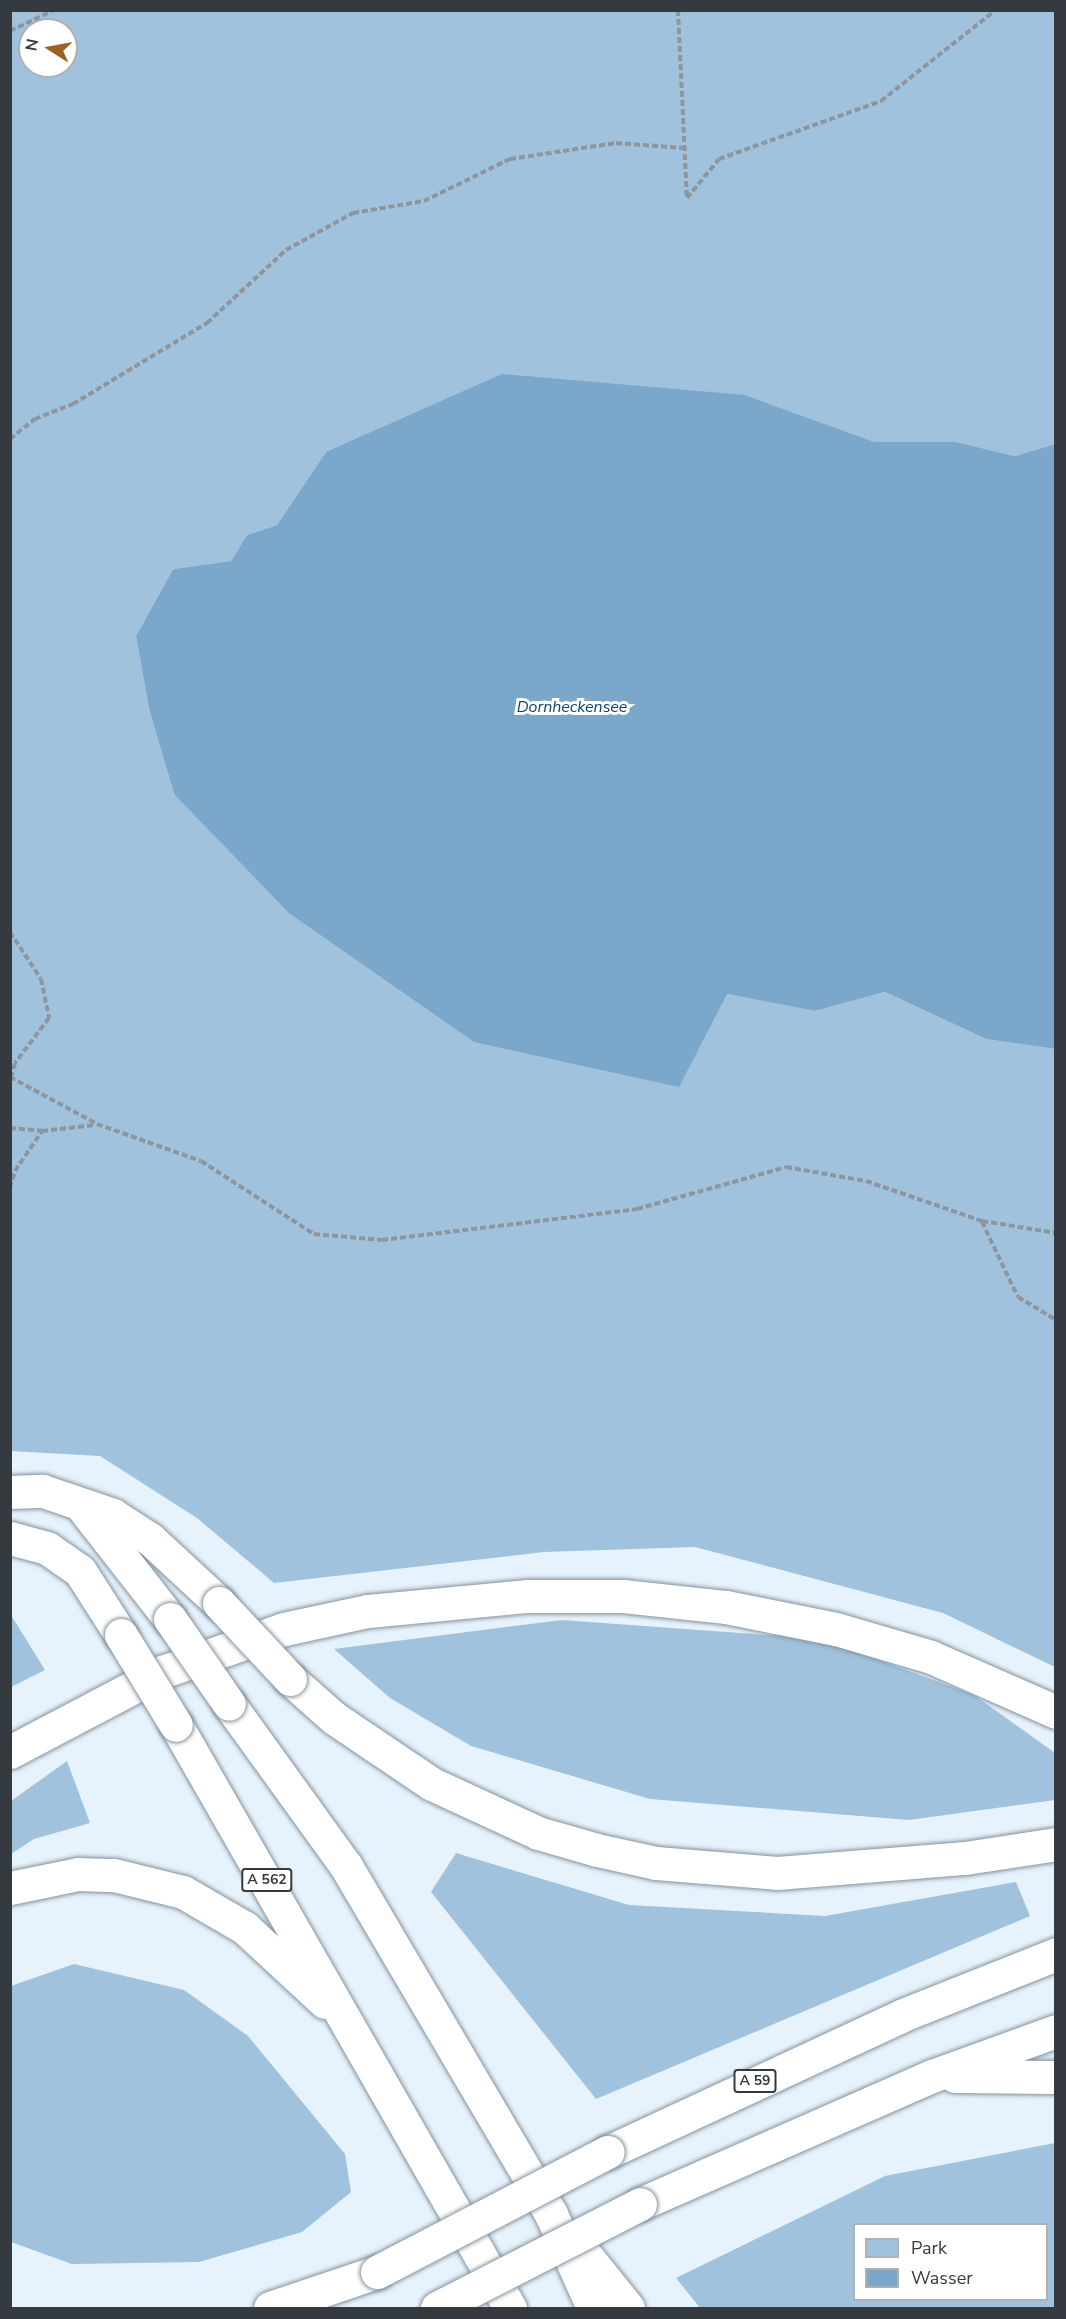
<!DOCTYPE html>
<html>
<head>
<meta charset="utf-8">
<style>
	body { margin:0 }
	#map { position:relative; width:1066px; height:2319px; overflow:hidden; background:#e6f2fc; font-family:"Nunito Sans",sans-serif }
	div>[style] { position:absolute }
	.green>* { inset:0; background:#a0c2dc }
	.water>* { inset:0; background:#7aa7ca }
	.path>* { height:4px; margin-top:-2px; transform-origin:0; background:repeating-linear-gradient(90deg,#8d969e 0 6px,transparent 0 9px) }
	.roads { filter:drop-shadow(0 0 2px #84939e) drop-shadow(0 0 2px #84939e) }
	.highway>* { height:33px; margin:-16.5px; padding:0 16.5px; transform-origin:16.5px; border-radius:16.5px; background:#fff }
	.bridges { filter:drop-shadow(0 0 2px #84939e) drop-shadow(0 0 2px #84939e) }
	.highway-bridge>* { height:33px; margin:-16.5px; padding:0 16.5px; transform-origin:16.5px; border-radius:16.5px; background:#fff }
	span { translate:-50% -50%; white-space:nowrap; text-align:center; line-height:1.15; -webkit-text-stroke:6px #fff; paint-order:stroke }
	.shield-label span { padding:2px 4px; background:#fff; border:2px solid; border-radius:4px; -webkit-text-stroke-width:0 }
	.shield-label { font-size:14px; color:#343a3f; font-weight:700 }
	.water-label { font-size:16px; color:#0c4567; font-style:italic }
	.frame { position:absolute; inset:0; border:12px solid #343a3f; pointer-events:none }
	.legend { position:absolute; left:853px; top:2223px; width:195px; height:78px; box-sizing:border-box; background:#fff; border:2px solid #aeb0b2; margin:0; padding:8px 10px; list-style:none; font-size:18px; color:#343a3f }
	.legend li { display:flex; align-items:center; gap:12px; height:30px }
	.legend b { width:30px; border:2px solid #aeb0b2 }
	.north { position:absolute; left:18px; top:18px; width:60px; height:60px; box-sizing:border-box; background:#fff; border:2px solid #aeb0b2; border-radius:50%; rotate:281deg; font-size:16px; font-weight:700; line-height:24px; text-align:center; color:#343a3f }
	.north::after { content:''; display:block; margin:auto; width:21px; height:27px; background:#9e6125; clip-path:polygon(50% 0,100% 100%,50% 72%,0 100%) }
</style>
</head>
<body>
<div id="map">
	<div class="green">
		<i style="clip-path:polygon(evenodd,11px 11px,1055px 11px,1055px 444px,1015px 456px,956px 442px,875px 442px,745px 395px,326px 452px,277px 525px,247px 535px,231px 561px,173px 569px,136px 636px,149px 709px,174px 794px,388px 978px,474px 1042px,727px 994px,815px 1011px,885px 992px,986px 1039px,1055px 1049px,1055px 1667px,943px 1613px,695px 1547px,544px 1552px,274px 1583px,197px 1518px,100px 1456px,11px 1451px,11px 11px,30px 30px,66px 30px,66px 66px,30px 66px,30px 30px)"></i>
		<i style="clip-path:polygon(11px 1615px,45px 1670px,11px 1687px,10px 1687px)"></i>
		<i style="clip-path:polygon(562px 1620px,822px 1639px,974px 1695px,1055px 1753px,1055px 1800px,909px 1820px,650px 1799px,471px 1746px,390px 1698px,334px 1649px)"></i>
		<i style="clip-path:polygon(67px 1761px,90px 1823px,34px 1839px,11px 1854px,11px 1801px)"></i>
		<i style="clip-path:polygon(456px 1853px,629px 1905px,825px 1916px,1016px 1882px,1030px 1916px,596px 2099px,431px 1892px)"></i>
		<i style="clip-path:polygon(74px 1964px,184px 1990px,248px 2036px,345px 2154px,351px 2192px,302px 2232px,199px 2262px,72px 2264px,11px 2242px,11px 1986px)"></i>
		<i style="clip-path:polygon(evenodd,1055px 2143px,1055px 2308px,700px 2308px,676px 2278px,885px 2176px,1055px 2143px,1046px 2224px,1046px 2300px,854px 2300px,854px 2224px,1046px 2224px)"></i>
	</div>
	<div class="water">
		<i style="clip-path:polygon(502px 374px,745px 395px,875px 442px,956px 442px,1015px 456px,1055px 444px,1055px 1049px,986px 1039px,885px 992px,815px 1011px,727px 994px,679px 1087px,474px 1042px,289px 913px,174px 794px,149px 709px,136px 636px,173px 569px,231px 561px,247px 535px,277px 525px,326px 452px)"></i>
	</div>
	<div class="path">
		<i style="left:678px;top:10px;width:188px;rotate:87.3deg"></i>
		<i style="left:10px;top:31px;width:49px;rotate:-25.5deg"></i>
		<i style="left:687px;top:198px;width:50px;rotate:-50.6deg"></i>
		<i style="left:719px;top:159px;width:172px;rotate:-19.7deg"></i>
		<i style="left:881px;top:101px;width:147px;rotate:-38.4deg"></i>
		<i style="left:10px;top:439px;width:32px;rotate:-39deg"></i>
		<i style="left:35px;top:419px;width:41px;rotate:-21.5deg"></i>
		<i style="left:73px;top:404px;width:157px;rotate:-31.2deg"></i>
		<i style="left:207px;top:323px;width:108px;rotate:-42.7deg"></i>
		<i style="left:286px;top:250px;width:77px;rotate:-28.9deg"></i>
		<i style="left:353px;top:213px;width:72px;rotate:-9.6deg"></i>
		<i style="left:424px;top:201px;width:96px;rotate:-26deg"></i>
		<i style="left:510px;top:159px;width:107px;rotate:-8.6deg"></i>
		<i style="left:616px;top:143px;width:68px;rotate:4.2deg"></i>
		<i style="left:10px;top:932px;width:56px;rotate:56.6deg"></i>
		<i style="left:41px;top:979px;width:40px;rotate:78deg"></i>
		<i style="left:49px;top:1018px;width:56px;rotate:127.1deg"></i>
		<i style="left:15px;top:1063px;width:15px;rotate:106deg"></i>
		<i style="left:10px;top:1077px;width:99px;rotate:28.4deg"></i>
		<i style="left:97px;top:1124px;width:110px;rotate:19.6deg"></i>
		<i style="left:201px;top:1161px;width:135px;rotate:32.9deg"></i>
		<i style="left:314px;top:1234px;width:68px;rotate:5deg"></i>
		<i style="left:382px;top:1240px;width:257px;rotate:-6.9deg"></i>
		<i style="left:637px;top:1209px;width:155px;rotate:-15.7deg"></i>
		<i style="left:786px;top:1167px;width:81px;rotate:9.9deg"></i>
		<i style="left:866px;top:1181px;width:123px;rotate:19deg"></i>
		<i style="left:982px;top:1221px;width:75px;rotate:9.2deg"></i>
		<i style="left:10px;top:1128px;width:32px;rotate:5deg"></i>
		<i style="left:10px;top:1188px;width:18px;rotate:-74deg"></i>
		<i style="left:15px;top:1171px;width:48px;rotate:-56deg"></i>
		<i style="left:42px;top:1131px;width:53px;rotate:-6.5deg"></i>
		<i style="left:982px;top:1222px;width:83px;rotate:64.4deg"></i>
		<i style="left:1018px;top:1297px;width:44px;rotate:31.2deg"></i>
	</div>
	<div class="roads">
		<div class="highway">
			<i style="left:10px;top:1492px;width:33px;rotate:-2deg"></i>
			<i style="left:43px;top:1491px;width:74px;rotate:18.9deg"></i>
			<i style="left:113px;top:1515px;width:44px;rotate:33deg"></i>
			<i style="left:150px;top:1539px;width:94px;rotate:42.8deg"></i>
			<i style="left:84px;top:1509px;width:140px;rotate:52deg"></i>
			<i style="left:10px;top:1538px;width:38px;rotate:15deg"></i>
			<i style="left:47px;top:1548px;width:40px;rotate:34.9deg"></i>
			<i style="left:80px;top:1571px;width:76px;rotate:57.4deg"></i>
			<i style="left:290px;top:1679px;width:59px;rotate:41.6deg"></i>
			<i style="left:334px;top:1718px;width:118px;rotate:34deg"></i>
			<i style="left:432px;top:1784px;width:117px;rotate:24.8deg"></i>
			<i style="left:538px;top:1833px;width:61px;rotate:16.1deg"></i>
			<i style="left:597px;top:1850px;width:60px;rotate:12.4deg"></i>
			<i style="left:656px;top:1863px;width:121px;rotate:4.7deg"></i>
			<i style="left:777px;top:1873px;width:189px;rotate:-4.6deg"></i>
			<i style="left:965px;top:1858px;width:92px;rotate:-8.7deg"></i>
			<i style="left:229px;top:1704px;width:200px;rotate:54.2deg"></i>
			<i style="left:346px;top:1866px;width:404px;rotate:59.5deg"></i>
			<i style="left:551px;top:2214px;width:103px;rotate:65.9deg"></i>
			<i style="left:176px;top:1725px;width:672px;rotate:60.19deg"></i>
			<i style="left:10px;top:1752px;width:172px;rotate:-27.8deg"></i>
			<i style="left:162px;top:1672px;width:129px;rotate:-19.4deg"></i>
			<i style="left:284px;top:1629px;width:86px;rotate:-12.1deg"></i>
			<i style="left:368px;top:1611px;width:161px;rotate:-5.4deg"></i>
			<i style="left:528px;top:1596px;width:95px"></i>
			<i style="left:623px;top:1596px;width:104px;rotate:6.1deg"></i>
			<i style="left:726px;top:1607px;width:112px;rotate:11.3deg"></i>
			<i style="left:836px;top:1629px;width:99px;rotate:16.4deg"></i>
			<i style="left:931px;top:1657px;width:137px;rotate:23.7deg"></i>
			<i style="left:10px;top:1888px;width:69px;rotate:-11.6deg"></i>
			<i style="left:78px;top:1874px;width:36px;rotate:2deg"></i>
			<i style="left:114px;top:1875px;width:71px;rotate:13.8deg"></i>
			<i style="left:183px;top:1892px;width:72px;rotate:30.1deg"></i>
			<i style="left:245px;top:1928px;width:109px;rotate:42.8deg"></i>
			<i style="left:955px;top:2076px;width:101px;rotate:0.6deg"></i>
			<i style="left:608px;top:2152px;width:325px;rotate:-24.9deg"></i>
			<i style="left:903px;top:2015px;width:165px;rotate:-21.7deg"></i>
			<i style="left:640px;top:2204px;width:319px;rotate:-23.7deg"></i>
			<i style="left:932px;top:2076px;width:132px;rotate:-19.9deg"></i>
			<i style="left:579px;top:2247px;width:78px;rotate:51.2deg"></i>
			<i style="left:270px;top:2308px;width:113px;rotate:-18.6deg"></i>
		</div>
	</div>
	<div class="bridges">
		<div class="highway-bridge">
			<i style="left:219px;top:1603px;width:104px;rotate:46.9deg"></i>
			<i style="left:170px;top:1619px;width:103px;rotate:55.2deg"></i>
			<i style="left:121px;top:1635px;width:105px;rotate:58.6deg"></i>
			<i style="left:377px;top:2272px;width:260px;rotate:-27.5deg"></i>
			<i style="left:437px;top:2308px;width:228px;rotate:-27.1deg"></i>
		</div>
	</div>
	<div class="shield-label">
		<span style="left:267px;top:1880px">A 562</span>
		<span style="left:755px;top:2081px">A 59</span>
	</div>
	<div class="water-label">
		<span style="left:572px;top:707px">Dornheckensee</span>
	</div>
	<div class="frame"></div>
	<ul class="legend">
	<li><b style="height:16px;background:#a0c2dc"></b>Park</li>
	<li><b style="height:16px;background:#7aa7ca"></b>Wasser</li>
	</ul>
	<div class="north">N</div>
</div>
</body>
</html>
